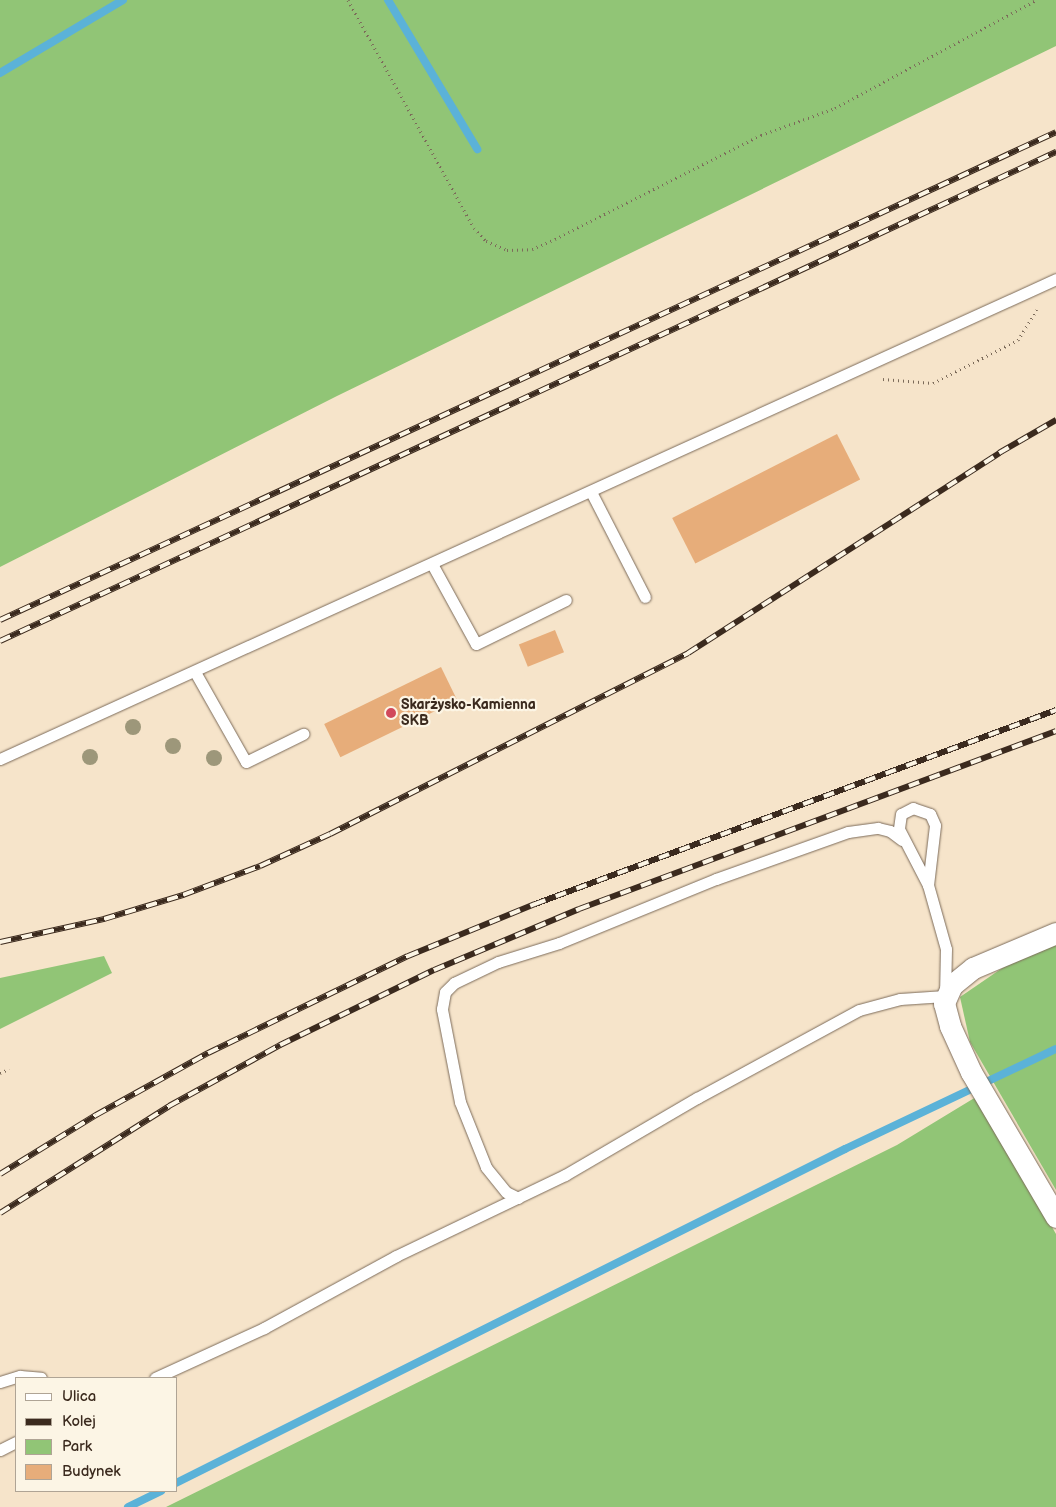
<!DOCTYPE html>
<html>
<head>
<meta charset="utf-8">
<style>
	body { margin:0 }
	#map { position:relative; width:1056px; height:1507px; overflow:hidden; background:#f6e4ca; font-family:"Balsamiq Sans",sans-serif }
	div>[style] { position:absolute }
	.green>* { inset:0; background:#91c576 }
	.stream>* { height:8px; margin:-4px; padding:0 4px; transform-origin:4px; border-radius:4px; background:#5bb2d8 }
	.building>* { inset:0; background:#e7ad7a; transform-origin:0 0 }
	.path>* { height:3px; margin-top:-1.5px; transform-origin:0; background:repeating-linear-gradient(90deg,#7c6b5a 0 1px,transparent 0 5px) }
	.roads { filter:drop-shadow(0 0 1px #7c6b5a) drop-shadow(0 0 1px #7c6b5a) }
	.lane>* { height:11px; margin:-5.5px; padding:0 5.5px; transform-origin:5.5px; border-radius:5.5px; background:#fff }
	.street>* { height:21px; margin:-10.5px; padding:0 10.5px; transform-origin:10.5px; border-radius:10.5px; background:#fff }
	.rail>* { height:5.5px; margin-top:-2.75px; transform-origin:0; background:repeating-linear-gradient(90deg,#fcf5e5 0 11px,#3b2a1e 0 22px); box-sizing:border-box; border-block:1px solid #3b2a1e }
	.trees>* { width:16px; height:16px; margin:-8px; border-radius:50%; background:#9d977a }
	.dots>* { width:14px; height:14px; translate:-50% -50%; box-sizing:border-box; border:2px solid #fcf5e5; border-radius:50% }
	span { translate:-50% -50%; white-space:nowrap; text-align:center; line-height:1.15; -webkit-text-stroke:4.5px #fcf5e5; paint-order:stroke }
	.poi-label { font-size:14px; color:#3b2a1e; font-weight:700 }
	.left { translate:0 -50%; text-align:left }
	.legend { position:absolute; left:15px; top:1377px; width:162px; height:115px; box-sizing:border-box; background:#fcf5e5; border:1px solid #afa495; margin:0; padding:6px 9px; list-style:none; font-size:15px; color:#3b2a1e }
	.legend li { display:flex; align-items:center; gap:10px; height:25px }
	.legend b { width:25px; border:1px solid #afa495 }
</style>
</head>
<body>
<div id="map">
	<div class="green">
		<i style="clip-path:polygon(0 0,1056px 0,1056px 46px,337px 396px,0 567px)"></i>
		<i style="clip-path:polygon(1056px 940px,1056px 1190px,970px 1042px,960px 997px,1014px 960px)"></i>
		<i style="clip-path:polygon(104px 956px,112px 973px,0 1029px,0 978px)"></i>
		<i style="clip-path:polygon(976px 1097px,1056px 1234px,1056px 1507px,166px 1507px,897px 1145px)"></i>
	</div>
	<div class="stream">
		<i style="left:388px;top:0;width:174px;rotate:59.1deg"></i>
		<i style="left:0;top:73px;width:143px;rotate:-30.7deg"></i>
		<i style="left:176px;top:1483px;width:748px;rotate:-26.53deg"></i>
		<i style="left:845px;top:1149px;width:233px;rotate:-25.4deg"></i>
		<i style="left:128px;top:1507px;width:37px;rotate:-26deg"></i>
	</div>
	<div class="building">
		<i style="left:837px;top:434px;width:51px;height:185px;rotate:63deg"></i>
		<i style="left:555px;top:630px;width:24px;height:39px;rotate:68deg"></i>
		<i style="left:441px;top:667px;width:37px;height:130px;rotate:64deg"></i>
	</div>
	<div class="path">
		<i style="left:348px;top:0;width:260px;rotate:61.1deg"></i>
		<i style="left:474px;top:228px;width:18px;rotate:47deg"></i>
		<i style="left:486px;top:241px;width:23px;rotate:23deg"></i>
		<i style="left:507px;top:250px;width:25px;rotate:-2deg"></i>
		<i style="left:532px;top:249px;width:25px;rotate:-23deg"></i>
		<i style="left:555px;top:239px;width:231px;rotate:-26.8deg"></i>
		<i style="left:761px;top:135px;width:79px;rotate:-20deg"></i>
		<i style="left:835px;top:108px;width:228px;rotate:-28.2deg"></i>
		<i style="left:883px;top:379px;width:50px;rotate:4.6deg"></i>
		<i style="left:933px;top:383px;width:95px;rotate:-26.8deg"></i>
		<i style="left:1018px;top:340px;width:36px;rotate:-58deg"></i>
		<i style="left:0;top:1073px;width:10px;rotate:-24deg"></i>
	</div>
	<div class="roads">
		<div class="lane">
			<i style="left:591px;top:492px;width:118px;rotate:62.8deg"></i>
			<i style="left:432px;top:564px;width:91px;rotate:61.2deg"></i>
			<i style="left:476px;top:644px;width:100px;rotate:-26.1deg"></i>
			<i style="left:195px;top:672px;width:103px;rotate:60.5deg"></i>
			<i style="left:246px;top:762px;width:64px;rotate:-26.2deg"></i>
			<i style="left:0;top:759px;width:1160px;rotate:-24.44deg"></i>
			<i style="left:518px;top:1198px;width:13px;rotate:-153deg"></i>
			<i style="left:506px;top:1192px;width:32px;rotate:-129deg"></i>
			<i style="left:486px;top:1167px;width:70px;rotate:-111.8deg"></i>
			<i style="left:460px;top:1102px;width:95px;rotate:-101deg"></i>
			<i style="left:442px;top:1009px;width:17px;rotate:-80deg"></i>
			<i style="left:445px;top:992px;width:13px;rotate:-45deg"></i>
			<i style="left:454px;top:983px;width:49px;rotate:-25.5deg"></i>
			<i style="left:498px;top:962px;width:64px;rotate:-17.3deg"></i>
			<i style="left:559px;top:943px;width:170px;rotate:-22.2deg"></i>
			<i style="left:716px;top:879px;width:140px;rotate:-19.6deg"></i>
			<i style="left:848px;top:832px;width:30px;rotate:-8deg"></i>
			<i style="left:878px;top:828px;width:12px;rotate:14deg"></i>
			<i style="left:890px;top:831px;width:15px;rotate:37deg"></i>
			<i style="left:155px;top:1378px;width:120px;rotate:-24.6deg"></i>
			<i style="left:264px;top:1328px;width:150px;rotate:-28.6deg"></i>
			<i style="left:396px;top:1256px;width:187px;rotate:-25.6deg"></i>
			<i style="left:565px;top:1175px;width:153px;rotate:-30.3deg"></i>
			<i style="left:697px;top:1098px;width:184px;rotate:-28.5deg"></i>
			<i style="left:859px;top:1010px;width:42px;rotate:-15deg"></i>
			<i style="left:900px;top:999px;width:45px;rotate:-3.8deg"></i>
			<i style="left:945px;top:996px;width:47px;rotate:-88.8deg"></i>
			<i style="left:946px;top:949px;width:66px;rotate:-105.7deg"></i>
			<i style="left:928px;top:885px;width:60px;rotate:-83.3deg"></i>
			<i style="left:935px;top:825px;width:12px;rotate:-114deg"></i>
			<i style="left:930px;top:814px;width:18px;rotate:-161deg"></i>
			<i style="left:913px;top:808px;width:13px;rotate:153deg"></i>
			<i style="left:901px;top:814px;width:15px;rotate:98deg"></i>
			<i style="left:899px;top:829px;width:63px;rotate:62.6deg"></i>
			<i style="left:0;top:1382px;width:21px;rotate:-17deg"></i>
			<i style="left:20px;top:1376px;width:21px;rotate:5deg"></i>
			<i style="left:0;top:1450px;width:18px;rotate:-27deg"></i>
		</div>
		<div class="street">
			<i style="left:1056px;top:933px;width:90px;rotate:157.1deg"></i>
			<i style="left:973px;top:968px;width:27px;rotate:141deg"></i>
			<i style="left:952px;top:985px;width:20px;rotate:114deg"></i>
			<i style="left:944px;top:1003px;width:24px;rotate:75deg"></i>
			<i style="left:950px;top:1026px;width:51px;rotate:65.5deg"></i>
			<i style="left:971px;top:1072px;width:168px;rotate:59.6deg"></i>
		</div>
	</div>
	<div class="rail">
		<i style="left:0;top:620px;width:1163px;rotate:-24.8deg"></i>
		<i style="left:0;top:641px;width:1164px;rotate:-24.85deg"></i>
		<i style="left:0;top:942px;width:107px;rotate:-12.5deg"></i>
		<i style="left:104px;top:919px;width:83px;rotate:-16.9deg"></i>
		<i style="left:183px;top:895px;width:82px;rotate:-20.6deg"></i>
		<i style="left:260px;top:866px;width:77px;rotate:-24.6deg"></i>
		<i style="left:330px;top:834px;width:401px;rotate:-26.8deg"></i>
		<i style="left:688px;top:653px;width:370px;rotate:-32.7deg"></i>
		<i style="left:999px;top:453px;width:66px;rotate:-30.1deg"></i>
		<i style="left:0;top:1174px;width:113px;rotate:-31.6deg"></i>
		<i style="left:96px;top:1115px;width:128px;rotate:-29deg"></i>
		<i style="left:208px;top:1053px;width:222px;rotate:-25.9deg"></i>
		<i style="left:408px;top:956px;width:137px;rotate:-22.3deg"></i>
		<i style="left:535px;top:904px;width:556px;rotate:-20.42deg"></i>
		<i style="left:0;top:1213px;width:200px;rotate:-32.3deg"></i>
		<i style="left:169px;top:1106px;width:127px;rotate:-28.8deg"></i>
		<i style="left:280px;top:1045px;width:171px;rotate:-26deg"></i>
		<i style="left:434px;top:970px;width:157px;rotate:-22.8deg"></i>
		<i style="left:579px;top:909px;width:509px;rotate:-20.46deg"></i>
	</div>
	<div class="trees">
		<i style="left:133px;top:727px"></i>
		<i style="left:173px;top:746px"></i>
		<i style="left:90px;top:757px"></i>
		<i style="left:214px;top:758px"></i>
	</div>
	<div class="dots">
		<i style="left:391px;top:713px;background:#d1495b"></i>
	</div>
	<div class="poi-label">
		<span class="left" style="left:401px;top:713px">Skarżysko-Kamienna<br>SKB</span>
	</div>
	<ul class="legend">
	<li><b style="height:6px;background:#fff"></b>Ulica</li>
	<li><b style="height:6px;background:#3b2a1e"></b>Kolej</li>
	<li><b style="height:14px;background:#91c576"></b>Park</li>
	<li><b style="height:14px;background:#e7ad7a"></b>Budynek</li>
	</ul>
</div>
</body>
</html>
